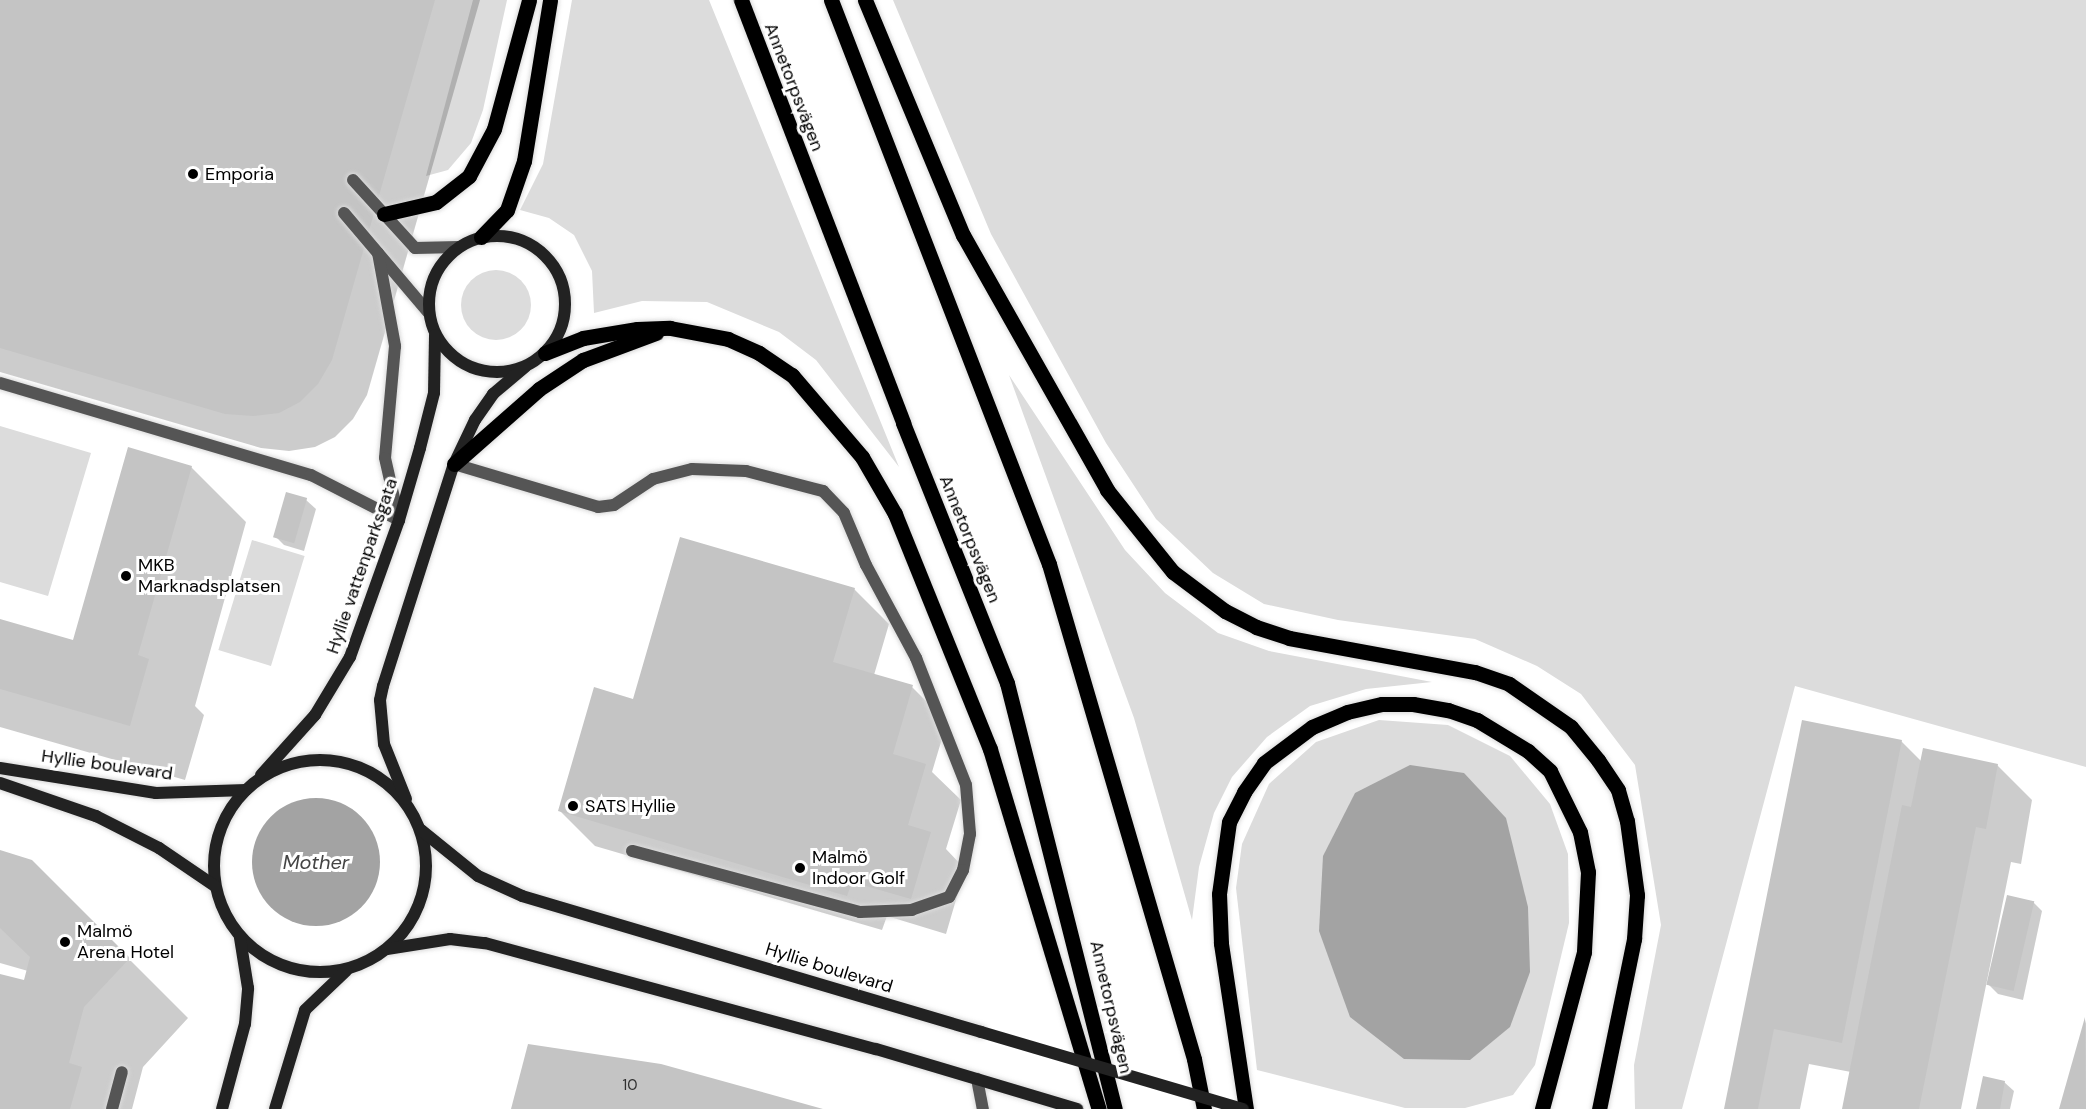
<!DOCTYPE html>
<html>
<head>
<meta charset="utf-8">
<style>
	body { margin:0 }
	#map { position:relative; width:2086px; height:1109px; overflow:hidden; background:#fff; font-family:"DM Sans",sans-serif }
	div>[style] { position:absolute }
	.green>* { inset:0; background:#dcdcdc; transform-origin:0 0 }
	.round { border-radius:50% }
	.water>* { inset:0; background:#a3a3a3 }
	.shadow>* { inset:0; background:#0003 }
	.building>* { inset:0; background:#c4c4c4; transform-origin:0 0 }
	.roads { filter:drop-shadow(0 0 2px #dbdbdb) drop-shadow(0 0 2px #dbdbdb) }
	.lane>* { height:12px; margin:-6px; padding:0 6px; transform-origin:6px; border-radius:6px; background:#555 }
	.secondary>* { height:12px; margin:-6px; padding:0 6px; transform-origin:6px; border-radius:6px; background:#222 }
	.secondary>.ring { margin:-6px; padding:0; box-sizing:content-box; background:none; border:12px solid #222; border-radius:50% }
	.primary>* { height:15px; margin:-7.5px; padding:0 7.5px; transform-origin:7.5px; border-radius:7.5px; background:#000 }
	.secondary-bridge>* { height:12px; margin:-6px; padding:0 6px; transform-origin:6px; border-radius:6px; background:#222 }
	.dots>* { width:16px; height:16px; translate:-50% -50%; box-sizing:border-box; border:3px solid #fff; border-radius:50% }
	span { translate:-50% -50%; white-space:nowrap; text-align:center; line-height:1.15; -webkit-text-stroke:6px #fff; paint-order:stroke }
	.number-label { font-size:15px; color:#313131 }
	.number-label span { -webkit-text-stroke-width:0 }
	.street-label { font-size:18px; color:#000 }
	.poi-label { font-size:18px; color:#000 }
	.left { translate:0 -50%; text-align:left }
	.water-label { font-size:20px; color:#444; font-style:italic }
</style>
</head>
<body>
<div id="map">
	<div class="green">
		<i style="clip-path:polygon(473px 0,507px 0,483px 110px,471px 143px,448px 170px,426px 176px)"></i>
		<i style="clip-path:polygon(572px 0,709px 0,899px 467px,816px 360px,779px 332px,707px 302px,642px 301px,594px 313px,592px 271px,574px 235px,549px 218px,520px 210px,543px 164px)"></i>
		<i style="clip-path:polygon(893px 0,2086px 0,2086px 767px,1795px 686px,1682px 1109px,1635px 1109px,1634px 1065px,1661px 925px,1635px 765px,1581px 694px,1537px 666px,1475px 639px,1338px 620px,1264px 604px,1213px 573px,1156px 519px,1106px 443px,991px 234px)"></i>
		<i class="round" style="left:461px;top:270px;width:70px;height:70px"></i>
		<i style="clip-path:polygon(1009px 375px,1125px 550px,1165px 593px,1218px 633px,1269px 651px,1432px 682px,1366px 689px,1310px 706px,1267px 737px,1232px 777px,1214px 813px,1199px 867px,1192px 920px,1134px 718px)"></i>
		<i style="clip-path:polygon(0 426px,91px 453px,48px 596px,0 582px)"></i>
		<i style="left:252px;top:540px;width:55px;height:115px;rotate:17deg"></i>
		<i style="clip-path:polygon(1379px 720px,1448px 725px,1510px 756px,1550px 804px,1568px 854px,1569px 923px,1535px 1065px,1513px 1095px,1465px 1108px,1405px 1108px,1257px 1070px,1236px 888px,1242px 844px,1269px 784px,1316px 742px)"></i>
	</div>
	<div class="water">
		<i style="clip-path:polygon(1410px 765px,1464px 773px,1506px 818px,1528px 907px,1530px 972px,1510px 1027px,1470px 1060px,1404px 1059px,1350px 1017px,1319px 931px,1323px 856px,1355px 793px)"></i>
		<i class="round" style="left:252px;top:798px;width:128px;height:128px"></i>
	</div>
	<div class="shadow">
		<i style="clip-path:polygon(0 0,480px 0,367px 395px,353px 419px,335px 437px,315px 447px,289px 451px,261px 448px,0 372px)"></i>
		<i style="clip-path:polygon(191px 467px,246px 522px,195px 706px,204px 715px,185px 780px,0 727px,0 621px,74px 642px)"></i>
		<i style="clip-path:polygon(306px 500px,316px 509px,304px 551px,284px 545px,275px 536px)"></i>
		<i style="clip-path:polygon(854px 589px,889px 624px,874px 675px,912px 687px,947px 722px,932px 772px,961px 800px,946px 849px,965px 869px,946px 934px,887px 916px,882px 930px,595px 846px,560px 811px,634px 701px)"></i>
		<i style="clip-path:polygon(1901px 741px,1922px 762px,1997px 765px,2032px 800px,2021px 864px,2011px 862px,1961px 1109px,1844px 1109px,1851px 1072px,1809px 1064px,1800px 1109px,1726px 1109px)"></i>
		<i style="clip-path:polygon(0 852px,31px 861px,188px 1018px,143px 1067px,132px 1109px,0 1109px,0 975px,25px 982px,28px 971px,0 963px)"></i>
		<i style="clip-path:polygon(2033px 902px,2042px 911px,2023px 1000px,1998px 994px,1989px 985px)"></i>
		<i style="clip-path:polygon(2086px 1020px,2086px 1109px,2060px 1109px)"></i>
		<i style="clip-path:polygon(2004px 1082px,2014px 1091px,2010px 1109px,1978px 1109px)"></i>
	</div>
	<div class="building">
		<i style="clip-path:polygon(0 0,435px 0,332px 360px,318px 384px,300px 402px,279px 413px,253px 416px,225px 414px,0 348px)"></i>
		<i style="clip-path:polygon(128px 447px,192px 466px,138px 655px,149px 659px,130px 726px,0 689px,0 619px,73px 640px)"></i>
		<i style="left:286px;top:492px;width:22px;height:47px;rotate:16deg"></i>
		<i style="clip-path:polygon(680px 537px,855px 588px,833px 662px,913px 685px,893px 754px,926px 764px,908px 825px,931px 832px,911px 899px,852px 882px,847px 896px,558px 811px,594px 687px,633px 699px)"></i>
		<i style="clip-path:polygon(1802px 720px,1902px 740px,1842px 1043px,1774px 1029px,1758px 1109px,1724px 1109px)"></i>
		<i style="clip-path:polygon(1923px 748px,1998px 764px,1986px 829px,1976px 827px,1919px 1109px,1842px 1109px,1902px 805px,1911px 807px)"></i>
		<i style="clip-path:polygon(0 850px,32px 860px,130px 958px,84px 1007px,69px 1063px,82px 1067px,70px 1109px,0 1109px,0 974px,24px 980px,30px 957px,0 928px)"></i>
		<i style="left:2007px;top:895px;width:28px;height:92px;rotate:13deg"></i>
		<i style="clip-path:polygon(2085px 1017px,2086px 1109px,2059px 1109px)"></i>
		<i style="clip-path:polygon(528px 1044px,661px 1064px,823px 1109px,511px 1109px)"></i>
		<i style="clip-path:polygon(1983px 1076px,2005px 1081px,2000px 1109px,1976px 1109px)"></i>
	</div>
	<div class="roads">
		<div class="lane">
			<i style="left:353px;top:180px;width:92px;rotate:47.6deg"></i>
			<i style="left:415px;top:248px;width:44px;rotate:-1.3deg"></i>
			<i style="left:344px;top:213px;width:130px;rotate:49.7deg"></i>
			<i style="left:378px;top:253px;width:95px;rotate:79.6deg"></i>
			<i style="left:395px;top:346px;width:112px;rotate:95.1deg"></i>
			<i style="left:385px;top:458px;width:64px;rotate:77.3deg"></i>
			<i style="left:0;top:383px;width:324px;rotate:16.5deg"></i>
			<i style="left:311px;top:475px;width:99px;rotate:27.1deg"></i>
			<i style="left:454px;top:464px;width:150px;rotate:16.6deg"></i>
			<i style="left:598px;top:507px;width:16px;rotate:-7deg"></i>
			<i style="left:614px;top:505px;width:47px;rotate:-33.7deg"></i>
			<i style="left:653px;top:479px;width:40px;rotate:-14.4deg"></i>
			<i style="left:692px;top:469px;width:54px;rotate:2.1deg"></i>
			<i style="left:746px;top:471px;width:80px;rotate:14.6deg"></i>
			<i style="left:823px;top:491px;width:30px;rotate:46deg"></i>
			<i style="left:844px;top:513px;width:56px;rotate:67.1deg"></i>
			<i style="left:866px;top:565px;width:106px;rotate:61.7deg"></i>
			<i style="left:916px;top:658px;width:136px;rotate:68.5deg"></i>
			<i style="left:966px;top:785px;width:49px;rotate:85.3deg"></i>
			<i style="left:970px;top:834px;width:37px;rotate:101deg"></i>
			<i style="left:963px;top:870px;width:30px;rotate:117deg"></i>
			<i style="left:949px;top:897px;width:39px;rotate:161deg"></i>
			<i style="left:912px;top:910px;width:52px;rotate:177.8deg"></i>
			<i style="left:860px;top:912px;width:236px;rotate:-165deg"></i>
			<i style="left:977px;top:1079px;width:31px;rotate:79deg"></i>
			<i style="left:112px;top:1109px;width:38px;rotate:-75deg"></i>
		</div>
		<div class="secondary">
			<i class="ring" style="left:429px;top:236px;width:124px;height:124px"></i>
			<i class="ring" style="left:214px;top:760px;width:200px;height:200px"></i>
			<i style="left:0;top:768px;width:158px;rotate:9.1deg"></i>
			<i style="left:156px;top:793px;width:90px;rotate:-1.9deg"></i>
			<i style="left:261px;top:775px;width:81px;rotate:-48deg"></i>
			<i style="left:315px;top:715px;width:68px;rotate:-58.9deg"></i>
			<i style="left:350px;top:657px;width:145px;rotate:-70.3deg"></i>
			<i style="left:399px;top:520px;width:75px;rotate:-73.7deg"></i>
			<i style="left:420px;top:448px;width:57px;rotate:-75.7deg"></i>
			<i style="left:434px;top:393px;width:58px;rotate:-89deg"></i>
			<i style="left:0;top:783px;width:102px;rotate:19deg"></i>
			<i style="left:96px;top:816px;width:71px;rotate:26.9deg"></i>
			<i style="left:159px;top:848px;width:68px;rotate:34.2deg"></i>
			<i style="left:406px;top:799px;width:59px;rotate:-111.8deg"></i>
			<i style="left:384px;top:744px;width:44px;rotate:-95.2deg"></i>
			<i style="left:380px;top:700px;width:14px;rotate:-78deg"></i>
			<i style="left:383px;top:686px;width:233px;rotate:-72.3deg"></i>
			<i style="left:454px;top:464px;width:49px;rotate:-64.5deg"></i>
			<i style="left:475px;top:420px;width:32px;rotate:-55deg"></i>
			<i style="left:493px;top:394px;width:42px;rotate:-40.2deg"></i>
			<i style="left:421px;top:830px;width:73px;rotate:38.9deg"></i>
			<i style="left:478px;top:876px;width:48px;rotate:24.4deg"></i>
			<i style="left:522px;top:896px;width:479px;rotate:16.5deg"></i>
			<i style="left:387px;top:949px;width:64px;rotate:-9deg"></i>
			<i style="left:450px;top:939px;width:35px;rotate:7deg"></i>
			<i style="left:485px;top:943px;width:405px;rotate:15.2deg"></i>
			<i style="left:876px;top:1049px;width:210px;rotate:16.6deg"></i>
			<i style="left:222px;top:1109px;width:88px;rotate:-74.9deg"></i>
			<i style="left:245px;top:1024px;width:36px;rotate:-85deg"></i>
			<i style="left:248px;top:988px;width:51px;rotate:-99.1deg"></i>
			<i style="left:275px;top:1109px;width:103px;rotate:-73.1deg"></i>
			<i style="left:305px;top:1010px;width:57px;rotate:-43.6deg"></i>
		</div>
		<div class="primary">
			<i style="left:741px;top:0;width:453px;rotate:69deg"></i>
			<i style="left:903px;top:423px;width:280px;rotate:68.2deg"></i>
			<i style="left:1007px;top:683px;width:439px;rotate:75.8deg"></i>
			<i style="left:831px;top:0;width:605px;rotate:68.87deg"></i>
			<i style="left:1049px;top:564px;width:516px;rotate:73.67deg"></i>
			<i style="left:1194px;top:1059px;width:51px;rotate:78.7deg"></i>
			<i style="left:865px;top:0;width:255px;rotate:67.4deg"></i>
			<i style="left:963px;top:235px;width:293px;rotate:60.5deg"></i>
			<i style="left:1107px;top:490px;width:105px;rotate:51.2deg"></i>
			<i style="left:1173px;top:572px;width:65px;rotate:36.9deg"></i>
			<i style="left:1225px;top:611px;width:35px;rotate:27deg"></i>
			<i style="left:1256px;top:627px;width:35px;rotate:18deg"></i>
			<i style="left:1289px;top:638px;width:189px;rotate:10.4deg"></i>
			<i style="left:1475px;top:672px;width:36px;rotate:19deg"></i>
			<i style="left:1509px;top:684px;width:75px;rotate:34.7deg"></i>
			<i style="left:1571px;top:727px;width:43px;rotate:50.7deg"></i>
			<i style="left:1598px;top:760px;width:36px;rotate:56deg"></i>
			<i style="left:1618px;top:790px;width:32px;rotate:74deg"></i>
			<i style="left:1627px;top:821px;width:75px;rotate:82.3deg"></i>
			<i style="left:1637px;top:895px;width:44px;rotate:93.9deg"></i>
			<i style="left:1634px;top:939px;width:174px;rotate:101.6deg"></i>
			<i style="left:384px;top:214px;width:53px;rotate:-13deg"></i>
			<i style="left:436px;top:202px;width:42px;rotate:-38.2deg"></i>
			<i style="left:469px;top:176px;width:53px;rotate:-62deg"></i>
			<i style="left:494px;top:129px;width:134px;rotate:-74.8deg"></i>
			<i style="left:481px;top:237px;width:37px;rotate:-46deg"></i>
			<i style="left:507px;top:210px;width:52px;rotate:-70.9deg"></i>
			<i style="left:524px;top:161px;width:163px;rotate:-80.8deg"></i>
			<i style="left:545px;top:353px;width:41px;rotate:-21.5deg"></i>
			<i style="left:583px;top:338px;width:55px;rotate:-9.5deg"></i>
			<i style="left:637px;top:329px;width:33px;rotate:-2deg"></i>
			<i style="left:670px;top:328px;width:59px;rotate:10.7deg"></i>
			<i style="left:728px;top:339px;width:34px;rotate:24deg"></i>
			<i style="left:759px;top:353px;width:40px;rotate:34deg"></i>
			<i style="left:792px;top:375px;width:108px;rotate:49.5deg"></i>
			<i style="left:862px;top:457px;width:66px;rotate:59.9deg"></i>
			<i style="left:895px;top:514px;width:253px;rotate:68deg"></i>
			<i style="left:990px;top:749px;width:376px;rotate:73.2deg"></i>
			<i style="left:454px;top:464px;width:113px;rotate:-41.4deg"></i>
			<i style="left:539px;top:389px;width:53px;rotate:-33.4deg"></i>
			<i style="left:583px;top:360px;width:78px;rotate:-20.3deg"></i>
			<i style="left:1246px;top:1109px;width:168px;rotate:-98.6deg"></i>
			<i style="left:1221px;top:943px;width:49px;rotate:-92.3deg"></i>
			<i style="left:1219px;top:894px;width:73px;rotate:-82.1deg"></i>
			<i style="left:1229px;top:822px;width:34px;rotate:-63deg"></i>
			<i style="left:1244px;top:792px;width:35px;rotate:-55deg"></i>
			<i style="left:1264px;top:763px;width:60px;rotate:-36.9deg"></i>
			<i style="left:1312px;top:727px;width:38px;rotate:-23deg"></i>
			<i style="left:1347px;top:712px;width:36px;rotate:-13deg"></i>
			<i style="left:1382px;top:704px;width:31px"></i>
			<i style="left:1413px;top:704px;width:36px;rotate:10deg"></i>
			<i style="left:1448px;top:710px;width:31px;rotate:19deg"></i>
			<i style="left:1477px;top:720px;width:60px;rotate:31.3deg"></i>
			<i style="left:1528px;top:751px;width:30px;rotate:42deg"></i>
			<i style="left:1550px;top:771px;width:68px;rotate:63.8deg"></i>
			<i style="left:1580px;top:832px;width:41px;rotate:78.7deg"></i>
			<i style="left:1588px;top:872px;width:80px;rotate:92.9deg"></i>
			<i style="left:1584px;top:952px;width:163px;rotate:105deg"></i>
		</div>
	</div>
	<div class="secondary-bridge">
		<i style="left:981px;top:1032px;width:273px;rotate:16.4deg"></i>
	</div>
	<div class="dots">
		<i style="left:193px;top:174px;background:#000"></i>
		<i style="left:126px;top:576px;background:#000"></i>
		<i style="left:573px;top:806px;background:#000"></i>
		<i style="left:800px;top:868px;background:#000"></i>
		<i style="left:65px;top:942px;background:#000"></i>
	</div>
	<div class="number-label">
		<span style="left:630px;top:1086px">10</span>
	</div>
	<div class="street-label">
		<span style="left:794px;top:87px;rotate:69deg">Annetorpsvägen</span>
		<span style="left:970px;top:539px;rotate:68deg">Annetorpsvägen</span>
		<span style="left:362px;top:566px;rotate:-71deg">Hyllie vattenparksgata</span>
		<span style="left:107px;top:765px;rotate:8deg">Hyllie boulevard</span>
		<span style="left:829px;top:968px;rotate:17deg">Hyllie boulevard</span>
		<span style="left:1111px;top:1007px;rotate:77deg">Annetorpsvägen</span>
	</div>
	<div class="poi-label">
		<span class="left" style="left:205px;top:174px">Emporia</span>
		<span class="left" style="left:138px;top:576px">MKB<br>Marknadsplatsen</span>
		<span class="left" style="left:585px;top:806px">SATS Hyllie</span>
		<span class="left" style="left:812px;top:868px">Malmö<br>Indoor Golf</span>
		<span class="left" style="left:77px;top:942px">Malmö<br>Arena Hotel</span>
	</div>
	<div class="water-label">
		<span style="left:316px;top:862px">Mother</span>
	</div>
</div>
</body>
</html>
